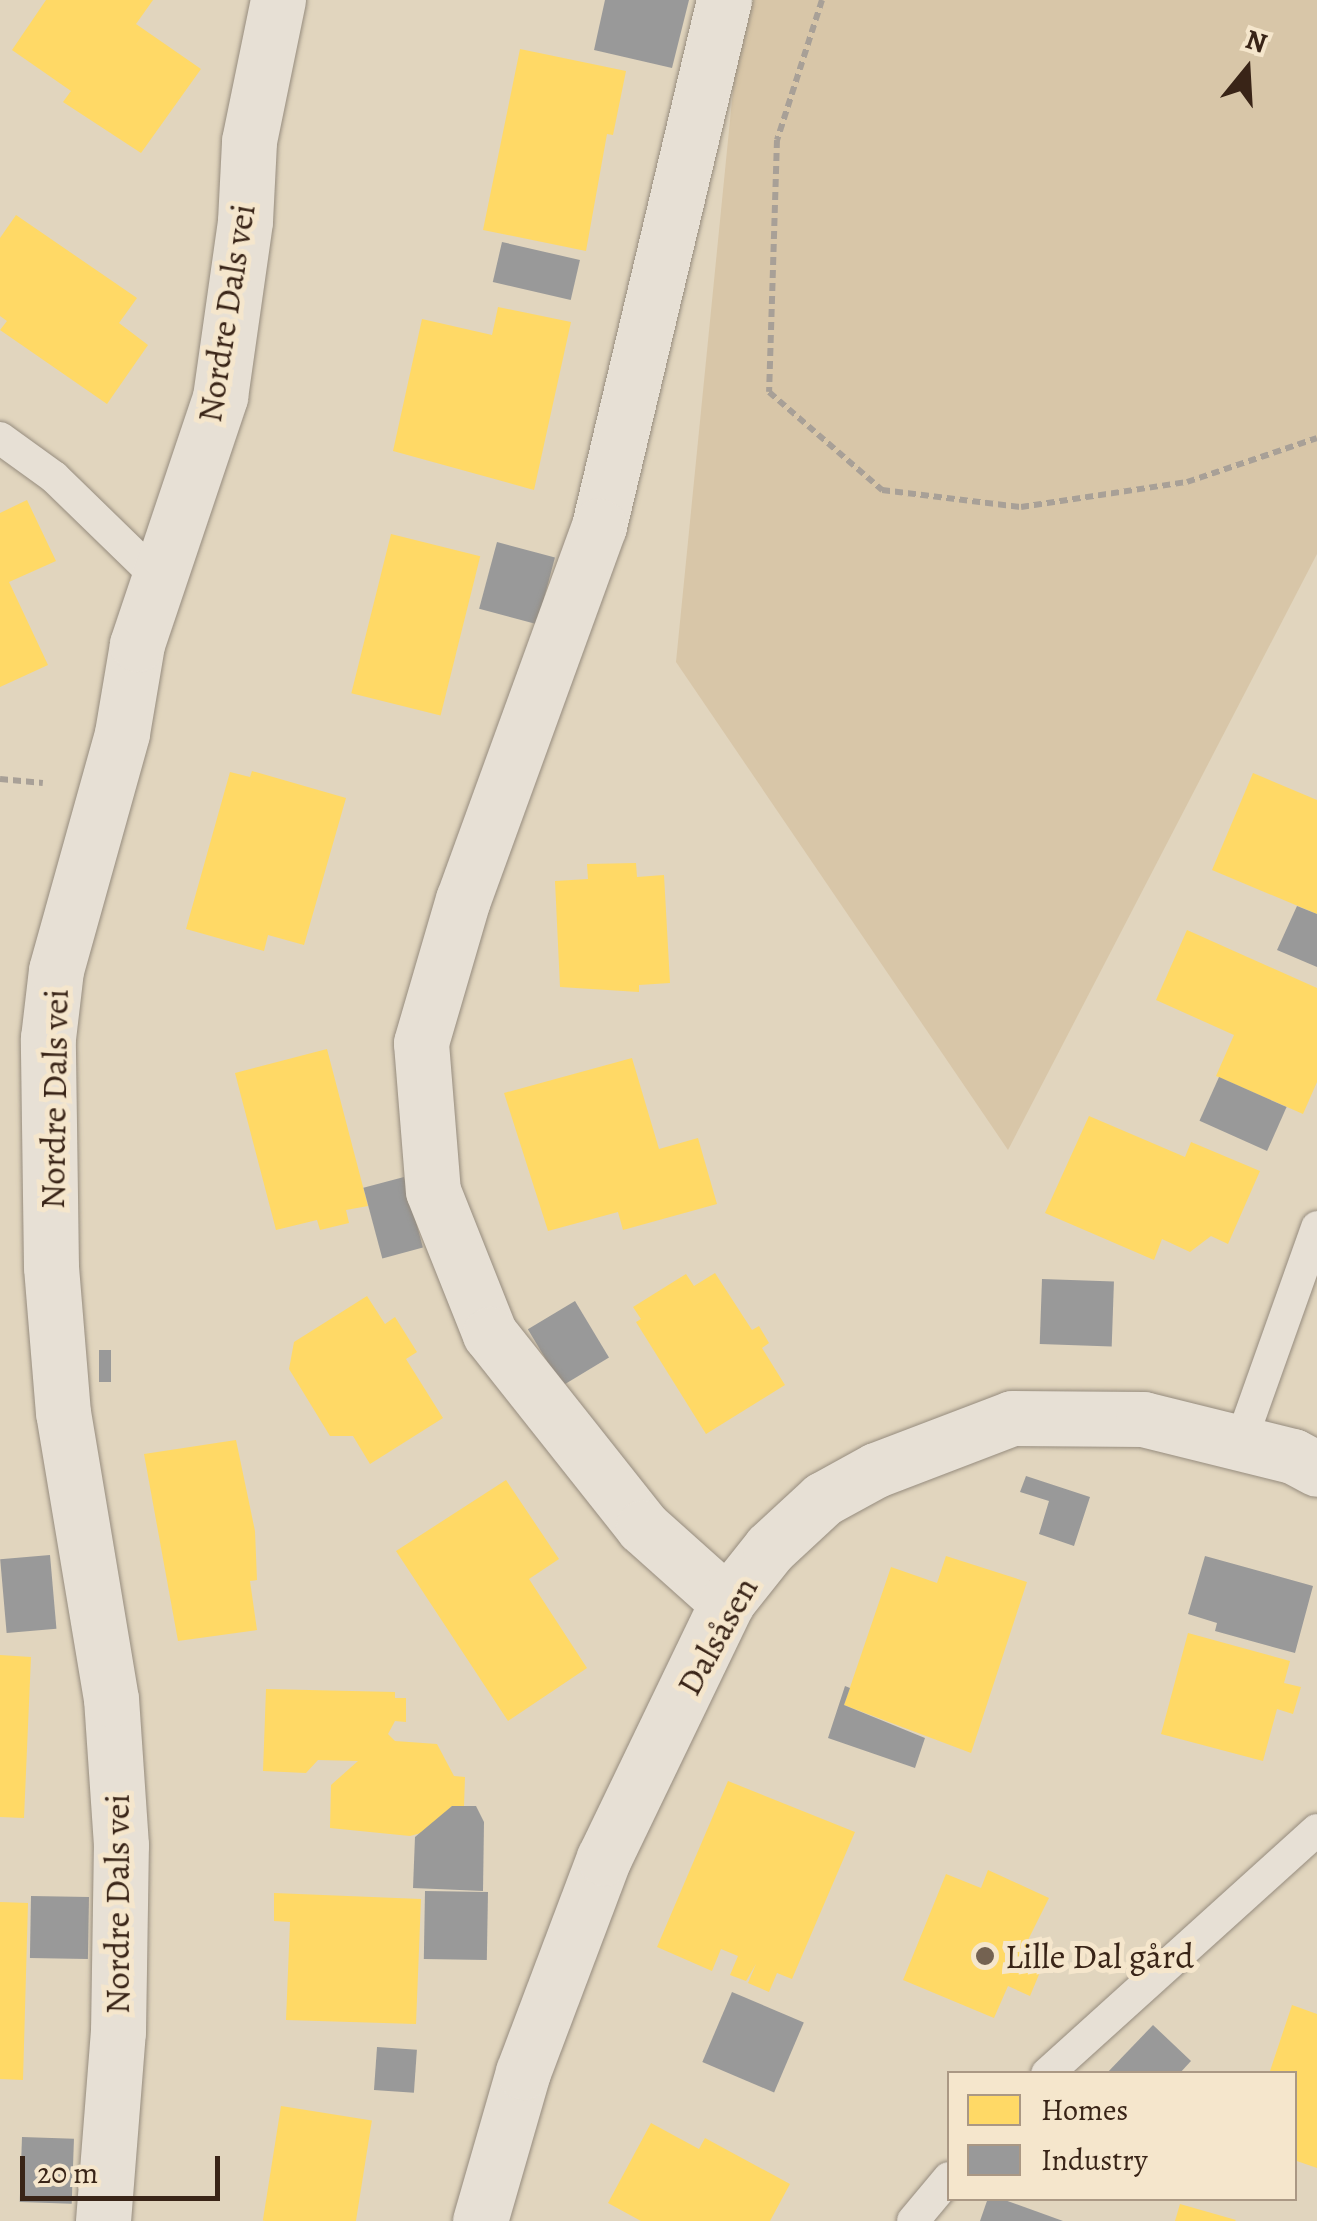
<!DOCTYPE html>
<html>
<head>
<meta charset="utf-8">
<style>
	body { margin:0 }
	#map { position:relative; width:1317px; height:2221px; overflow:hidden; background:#e1d5be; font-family:Alegreya,serif }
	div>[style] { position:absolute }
	.green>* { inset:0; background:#d8c6a8 }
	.homes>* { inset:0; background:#ffd966; transform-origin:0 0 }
	.industry>* { inset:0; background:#999; transform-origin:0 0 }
	.path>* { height:6px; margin-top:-3px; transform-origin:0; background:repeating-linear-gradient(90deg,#a8a097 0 8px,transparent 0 13px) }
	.roads { filter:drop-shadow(0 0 2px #968c7e) drop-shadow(0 0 2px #968c7e) }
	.service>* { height:32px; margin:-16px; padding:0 16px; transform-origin:16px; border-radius:16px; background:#e7e0d5 }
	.minor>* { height:55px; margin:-27.5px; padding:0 27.5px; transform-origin:27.5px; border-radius:27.5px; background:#e7e0d5 }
	.tertiary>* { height:55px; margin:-27.5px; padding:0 27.5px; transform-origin:27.5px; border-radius:27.5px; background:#e7e0d5 }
	.dots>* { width:28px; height:28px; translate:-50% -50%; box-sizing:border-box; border:5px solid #f5e6cc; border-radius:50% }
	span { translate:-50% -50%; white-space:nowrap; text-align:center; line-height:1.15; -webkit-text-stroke:10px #f5e6cc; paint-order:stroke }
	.street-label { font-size:35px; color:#392417 }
	.poi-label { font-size:35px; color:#392417 }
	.left { translate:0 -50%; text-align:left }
	.legend { position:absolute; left:947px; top:2071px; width:350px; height:130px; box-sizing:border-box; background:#f5e6cc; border:2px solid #aa9884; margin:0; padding:12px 18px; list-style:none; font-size:30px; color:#392417 }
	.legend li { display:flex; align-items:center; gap:20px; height:50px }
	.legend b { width:50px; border:2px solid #aa9884 }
	.north { position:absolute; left:1197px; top:20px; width:100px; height:100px; -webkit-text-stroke:8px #f5e6cc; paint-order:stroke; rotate:18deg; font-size:28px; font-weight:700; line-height:40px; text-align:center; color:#392417 }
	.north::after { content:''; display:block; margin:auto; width:35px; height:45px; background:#392417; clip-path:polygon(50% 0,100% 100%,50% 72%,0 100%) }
	.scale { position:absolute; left:20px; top:2156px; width:200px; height:45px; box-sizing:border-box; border:5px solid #392417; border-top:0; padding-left:12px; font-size:30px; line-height:35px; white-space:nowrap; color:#392417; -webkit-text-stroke:8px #f5e6cc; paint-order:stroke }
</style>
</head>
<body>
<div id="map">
	<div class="green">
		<i style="clip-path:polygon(742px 0,1317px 0,1317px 554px,1008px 1150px,676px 662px)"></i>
	</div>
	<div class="homes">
		<i style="clip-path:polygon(46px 0,153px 0,136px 24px,201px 69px,141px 153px,63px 102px,71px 91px,12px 50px)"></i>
		<i style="clip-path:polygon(520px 49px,626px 71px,613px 135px,607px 134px,586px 251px,483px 230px)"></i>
		<i style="clip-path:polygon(16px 215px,137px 298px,119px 323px,148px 345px,107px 404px,0 330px,7px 321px,0 316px,0 238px)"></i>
		<i style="clip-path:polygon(498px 307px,571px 322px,534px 490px,393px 451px,422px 319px,492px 335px)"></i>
		<i style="clip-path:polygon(27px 500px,56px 561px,9px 582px,48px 665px,0 687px,0 513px)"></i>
		<i style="left:391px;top:534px;width:92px;height:164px;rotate:14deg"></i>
		<i style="clip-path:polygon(252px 771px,346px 798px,304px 945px,268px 935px,264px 951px,186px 929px,230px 772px,250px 777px)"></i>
		<i style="clip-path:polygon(1253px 773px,1317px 800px,1317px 914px,1212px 870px)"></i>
		<i style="clip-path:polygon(636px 863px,637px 877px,664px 875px,670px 983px,639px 985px,639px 992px,560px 987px,555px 881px,588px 879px,587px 864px)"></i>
		<i style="clip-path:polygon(1187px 930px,1317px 988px,1317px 1082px,1303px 1114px,1216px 1076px,1234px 1035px,1156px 1000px)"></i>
		<i style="clip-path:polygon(327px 1049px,368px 1206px,346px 1210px,349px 1223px,320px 1230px,317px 1220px,276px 1230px,235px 1073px)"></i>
		<i style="clip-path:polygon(632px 1058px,659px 1149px,698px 1138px,717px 1204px,623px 1230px,618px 1212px,548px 1231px,504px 1093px)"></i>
		<i style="clip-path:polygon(1089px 1116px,1185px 1157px,1191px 1142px,1260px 1171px,1228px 1244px,1211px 1236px,1190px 1252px,1162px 1239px,1154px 1260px,1045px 1213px)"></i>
		<i style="clip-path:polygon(715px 1273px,752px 1330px,759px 1326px,769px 1343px,762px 1348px,785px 1385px,706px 1434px,636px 1322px,641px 1319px,633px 1307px,686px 1274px,694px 1286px)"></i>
		<i style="clip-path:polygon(367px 1296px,385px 1324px,395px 1317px,417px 1352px,406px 1359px,443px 1418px,370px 1464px,353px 1436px,330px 1436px,289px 1369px,294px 1342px)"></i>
		<i style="clip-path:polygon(236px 1440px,255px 1531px,257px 1580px,250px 1581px,257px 1630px,178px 1641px,144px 1454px)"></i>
		<i style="clip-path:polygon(506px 1480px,559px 1559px,529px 1579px,587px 1668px,508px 1721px,396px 1551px)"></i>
		<i style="clip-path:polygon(946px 1556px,1027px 1582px,971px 1753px,844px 1705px,891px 1567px,937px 1583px)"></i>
		<i style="clip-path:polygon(1188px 1633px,1290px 1661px,1284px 1683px,1301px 1687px,1293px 1714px,1277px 1709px,1263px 1761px,1161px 1734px)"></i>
		<i style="clip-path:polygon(0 1655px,31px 1657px,24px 1818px,0 1817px)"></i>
		<i style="clip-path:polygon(266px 1689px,395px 1692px,395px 1698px,406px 1698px,406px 1722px,395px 1721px,388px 1734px,395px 1741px,437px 1744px,454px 1776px,465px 1777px,464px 1806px,452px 1806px,428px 1831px,410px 1836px,330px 1828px,331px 1785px,358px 1761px,318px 1760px,306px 1773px,263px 1771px)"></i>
		<i style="clip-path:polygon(728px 1781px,855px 1832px,792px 1979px,777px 1973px,769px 1992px,748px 1983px,756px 1964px,746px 1981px,730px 1975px,738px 1956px,721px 1949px,712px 1971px,657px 1947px)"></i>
		<i style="clip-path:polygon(988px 1870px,1049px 1898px,1026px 1944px,1048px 1953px,1030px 1996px,1008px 1986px,994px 2018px,903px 1980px,946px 1874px,981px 1888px)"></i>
		<i style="clip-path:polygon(274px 1893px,421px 1899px,416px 2024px,286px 2020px,290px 1922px,274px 1921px)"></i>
		<i style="clip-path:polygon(0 1902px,28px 1903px,23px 2080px,0 2079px)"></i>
		<i style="clip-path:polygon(1292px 2005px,1317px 2014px,1317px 2168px,1294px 2160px,1294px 2074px,1269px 2074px)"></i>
		<i style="left:281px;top:2106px;width:92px;height:116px;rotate:9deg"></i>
		<i style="clip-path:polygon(651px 2123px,699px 2149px,705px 2138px,790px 2184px,770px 2221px,641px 2221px,608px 2203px)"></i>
		<i style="clip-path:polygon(1180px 2204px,1236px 2220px,1235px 2221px,1175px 2221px)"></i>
	</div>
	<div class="industry">
		<i style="clip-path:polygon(605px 0,689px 0,672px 68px,594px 50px)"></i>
		<i style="left:502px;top:242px;width:80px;height:41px;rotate:13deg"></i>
		<i style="left:497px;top:542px;width:60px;height:69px;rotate:15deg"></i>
		<i style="clip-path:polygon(1297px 906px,1317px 914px,1317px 967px,1277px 950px)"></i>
		<i style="left:1219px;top:1077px;width:74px;height:48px;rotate:24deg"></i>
		<i style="left:404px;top:1177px;width:73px;height:42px;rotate:75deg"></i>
		<i style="left:1042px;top:1279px;width:72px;height:65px;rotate:2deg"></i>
		<i style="left:575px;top:1301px;width:66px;height:55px;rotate:59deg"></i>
		<i style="left:99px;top:1350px;width:12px;height:32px"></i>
		<i style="clip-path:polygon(1026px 1476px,1090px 1497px,1074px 1546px,1039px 1534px,1049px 1501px,1020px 1492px)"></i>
		<i style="left:50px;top:1555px;width:74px;height:50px;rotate:85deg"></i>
		<i style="clip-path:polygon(1205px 1556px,1313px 1586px,1295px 1653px,1215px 1631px,1217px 1623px,1188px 1614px)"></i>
		<i style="clip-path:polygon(845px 1686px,850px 1688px,844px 1705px,925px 1738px,915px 1768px,828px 1738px)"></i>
		<i style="clip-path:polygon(452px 1806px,476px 1806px,484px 1822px,483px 1891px,413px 1888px,415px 1837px)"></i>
		<i style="left:425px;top:1891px;width:63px;height:68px;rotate:1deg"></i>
		<i style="left:31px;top:1896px;width:58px;height:62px;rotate:1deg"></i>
		<i style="left:732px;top:1992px;width:78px;height:76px;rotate:23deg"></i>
		<i style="clip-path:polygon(1153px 2025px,1191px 2061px,1179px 2074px,1106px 2074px)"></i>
		<i style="left:377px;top:2047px;width:40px;height:43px;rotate:4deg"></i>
		<i style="left:22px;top:2137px;width:52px;height:65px;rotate:2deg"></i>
		<i style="clip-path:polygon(988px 2198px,999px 2198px,1063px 2221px,980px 2221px)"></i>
	</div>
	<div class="path">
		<i style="left:822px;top:0;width:147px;rotate:107.8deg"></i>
		<i style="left:777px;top:140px;width:252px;rotate:91.8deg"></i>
		<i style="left:769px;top:392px;width:150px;rotate:40.9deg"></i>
		<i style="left:882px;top:490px;width:140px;rotate:7deg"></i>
		<i style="left:1021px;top:507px;width:168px;rotate:-8.6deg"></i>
		<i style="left:1187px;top:482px;width:137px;rotate:-18.7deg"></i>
		<i style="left:0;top:779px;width:43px;rotate:5.3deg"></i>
	</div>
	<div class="roads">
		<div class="service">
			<i style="left:0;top:438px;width:67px;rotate:35.8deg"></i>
			<i style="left:54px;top:477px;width:149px;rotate:44.2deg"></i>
			<i style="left:1241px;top:1441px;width:227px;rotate:-70.4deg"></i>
			<i style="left:1047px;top:2074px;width:364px;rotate:-42.1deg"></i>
			<i style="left:913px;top:2221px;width:56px;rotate:-50.1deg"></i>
		</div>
		<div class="minor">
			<i style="left:724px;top:0;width:541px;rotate:103.37deg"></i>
			<i style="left:599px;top:526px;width:397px;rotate:110deg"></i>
			<i style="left:463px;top:899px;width:150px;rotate:106.3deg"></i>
			<i style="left:421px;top:1043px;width:148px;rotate:85.4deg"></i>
			<i style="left:433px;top:1191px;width:154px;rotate:68.3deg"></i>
			<i style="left:490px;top:1334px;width:246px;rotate:51.6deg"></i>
			<i style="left:643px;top:1527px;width:113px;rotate:41.8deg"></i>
			<i style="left:103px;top:2221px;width:190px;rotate:-85.5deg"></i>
			<i style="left:118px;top:2032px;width:187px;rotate:-89.1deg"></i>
			<i style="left:121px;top:1845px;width:146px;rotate:-93.9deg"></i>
			<i style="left:111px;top:1699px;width:290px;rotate:-99.5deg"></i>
			<i style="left:63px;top:1413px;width:146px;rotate:-94.7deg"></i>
			<i style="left:51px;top:1267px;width:229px;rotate:-90.8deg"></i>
			<i style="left:48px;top:1038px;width:68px;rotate:-83.3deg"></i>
			<i style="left:56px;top:970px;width:246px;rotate:-74.4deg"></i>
			<i style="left:122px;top:733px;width:90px;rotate:-80.4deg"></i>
			<i style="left:137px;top:644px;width:261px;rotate:-71.4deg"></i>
			<i style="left:220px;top:397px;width:178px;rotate:-81.9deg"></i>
			<i style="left:245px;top:221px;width:80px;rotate:-87.1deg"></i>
			<i style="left:249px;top:141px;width:144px;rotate:-78.4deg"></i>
		</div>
		<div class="tertiary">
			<i style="left:480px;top:2221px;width:155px;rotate:-73.9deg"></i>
			<i style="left:523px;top:2072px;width:229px;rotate:-69.3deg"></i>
			<i style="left:604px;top:1858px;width:284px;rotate:-64.3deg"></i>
			<i style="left:727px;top:1602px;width:69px;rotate:-51.5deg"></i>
			<i style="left:770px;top:1548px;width:72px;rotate:-42.8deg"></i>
			<i style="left:823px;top:1499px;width:60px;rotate:-28.7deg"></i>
			<i style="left:876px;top:1470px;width:146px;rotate:-20.9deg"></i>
			<i style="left:1012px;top:1418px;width:131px;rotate:0.4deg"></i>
			<i style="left:1143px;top:1419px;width:154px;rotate:13.9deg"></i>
			<i style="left:1293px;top:1456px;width:27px;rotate:28deg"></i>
		</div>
	</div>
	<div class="dots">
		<i style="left:985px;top:1956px;background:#746251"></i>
	</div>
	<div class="street-label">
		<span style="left:226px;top:313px;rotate:-81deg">Nordre Dals vei</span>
		<span style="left:54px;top:1099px;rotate:-89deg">Nordre Dals vei</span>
		<span style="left:717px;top:1636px;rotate:-61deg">Dalsåsen</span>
		<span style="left:117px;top:1904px;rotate:-90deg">Nordre Dals vei</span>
	</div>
	<div class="poi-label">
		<span class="left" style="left:1005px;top:1956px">Lille Dal gård</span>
	</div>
	<ul class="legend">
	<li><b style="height:28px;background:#ffd966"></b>Homes</li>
	<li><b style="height:28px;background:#999"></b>Industry</li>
	</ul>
	<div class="north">N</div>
	<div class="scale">20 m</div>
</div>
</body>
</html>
